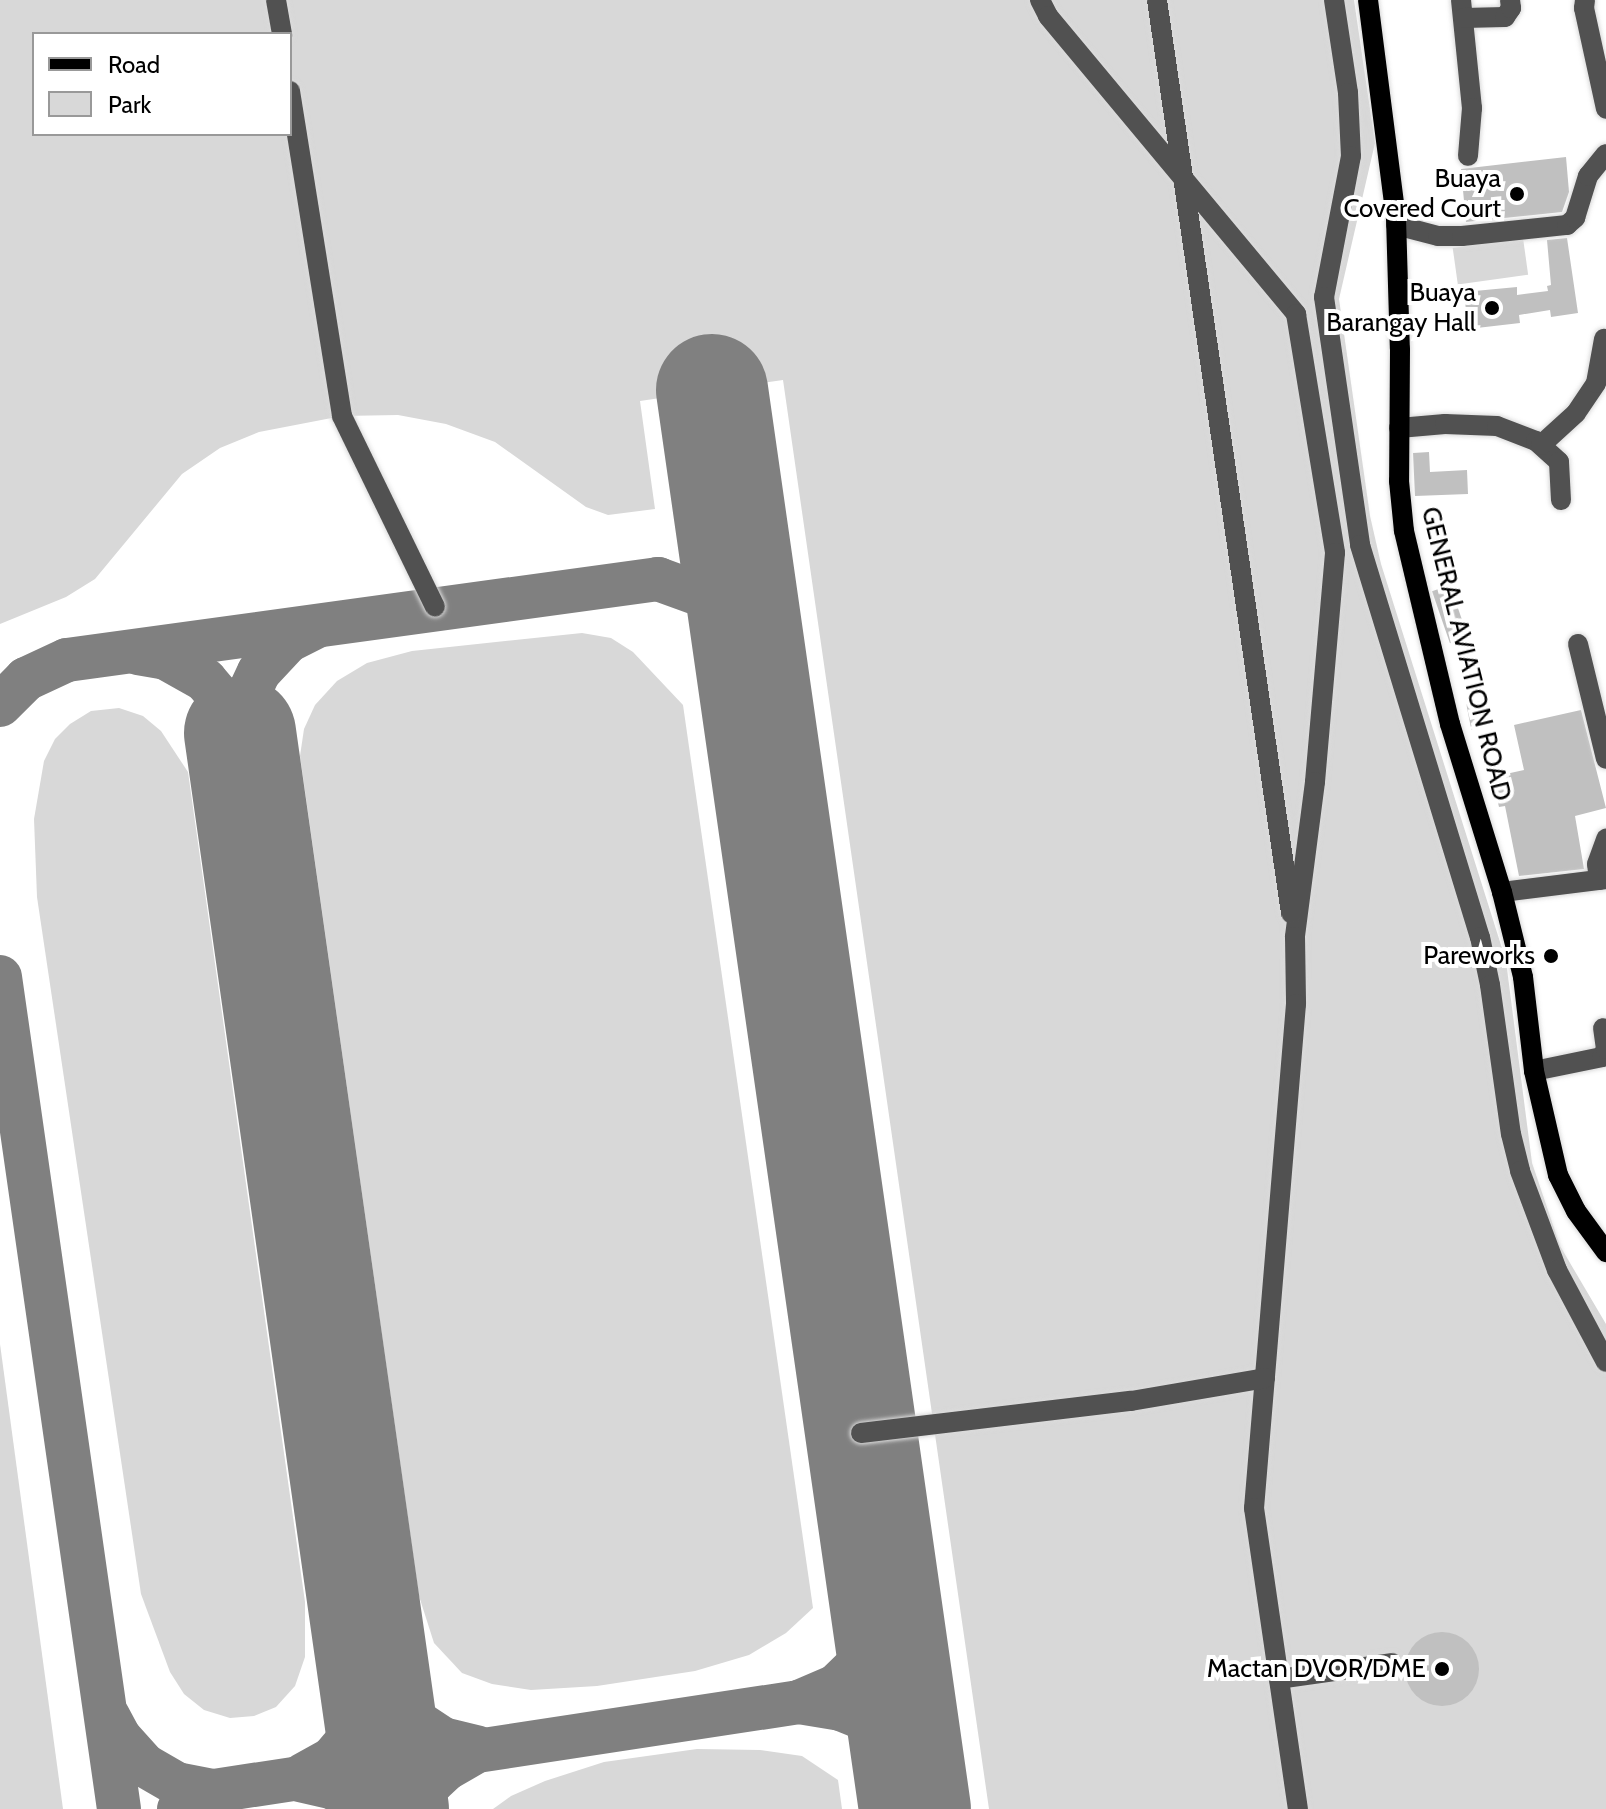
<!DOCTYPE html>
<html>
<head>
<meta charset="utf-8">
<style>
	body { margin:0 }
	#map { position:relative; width:1606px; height:1809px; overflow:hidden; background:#fff; font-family:Cabin,sans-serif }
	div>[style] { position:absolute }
	.green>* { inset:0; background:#d8d8d8; transform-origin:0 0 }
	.taxiway>* { height:44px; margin:-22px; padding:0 22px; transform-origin:22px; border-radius:22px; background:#808080 }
	.runway>* { height:112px; margin:-56px; padding:0 56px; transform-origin:56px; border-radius:56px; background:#808080 }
	.building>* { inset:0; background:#c0c0c0; transform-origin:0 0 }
	.round { border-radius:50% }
	.roads { filter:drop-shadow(0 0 2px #dbdbdb) drop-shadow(0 0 2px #dbdbdb) }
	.minor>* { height:20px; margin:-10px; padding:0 10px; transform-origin:10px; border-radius:10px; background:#515151 }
	.major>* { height:20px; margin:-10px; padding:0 10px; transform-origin:10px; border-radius:10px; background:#000 }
	.dots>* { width:22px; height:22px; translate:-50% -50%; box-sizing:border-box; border:4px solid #fff; border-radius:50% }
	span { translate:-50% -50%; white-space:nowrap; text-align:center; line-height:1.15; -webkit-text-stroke:8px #fff; paint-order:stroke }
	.poi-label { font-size:26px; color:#000 }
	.right { translate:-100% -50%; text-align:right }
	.street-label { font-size:26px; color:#000 }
	.legend { position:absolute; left:32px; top:32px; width:260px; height:104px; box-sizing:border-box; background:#fff; border:2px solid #999; margin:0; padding:10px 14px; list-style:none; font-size:24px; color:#000 }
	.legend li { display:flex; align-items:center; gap:16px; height:40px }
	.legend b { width:40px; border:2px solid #999 }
</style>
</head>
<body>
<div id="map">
	<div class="green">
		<i style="clip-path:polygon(evenodd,0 0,1354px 0,1375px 143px,1339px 299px,1370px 516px,1381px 564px,1506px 961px,1532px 1163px,1560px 1246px,1606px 1324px,1606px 1809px,989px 1809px,783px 380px,640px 401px,655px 509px,608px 515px,586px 507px,495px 442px,446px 424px,398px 415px,342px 416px,259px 432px,220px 448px,182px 474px,95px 579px,66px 597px,0 624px,0 0,34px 34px,290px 34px,290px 134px,34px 134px,34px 34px)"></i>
		<i style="left:1523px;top:238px;width:37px;height:71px;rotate:82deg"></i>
		<i style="clip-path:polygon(582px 633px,611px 638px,633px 652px,683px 705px,813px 1608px,786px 1633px,749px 1655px,695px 1671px,597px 1686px,531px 1690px,492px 1684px,462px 1673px,434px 1643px,419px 1596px,300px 756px,304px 729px,315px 705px,337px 681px,367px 663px,412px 651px)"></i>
		<i style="clip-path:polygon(119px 708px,143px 716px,161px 731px,188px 772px,305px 1602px,305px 1657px,295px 1686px,276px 1707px,254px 1716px,230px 1718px,204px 1710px,184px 1694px,170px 1672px,141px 1594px,37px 897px,34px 819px,44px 761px,55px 739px,70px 724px,91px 711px)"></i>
		<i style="clip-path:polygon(0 1344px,63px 1809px,0 1809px)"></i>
		<i style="clip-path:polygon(697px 1749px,760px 1750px,802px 1756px,838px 1780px,842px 1809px,493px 1809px,511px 1796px,545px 1781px,604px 1762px)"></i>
	</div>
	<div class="taxiway">
		<i style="left:138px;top:653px;width:28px;rotate:10deg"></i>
		<i style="left:166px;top:658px;width:45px;rotate:29.4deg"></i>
		<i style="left:205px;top:680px;width:43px;rotate:49.7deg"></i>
		<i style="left:233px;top:713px;width:21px;rotate:71deg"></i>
		<i style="left:0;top:705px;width:37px;rotate:-45deg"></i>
		<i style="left:26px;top:679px;width:45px;rotate:-24.9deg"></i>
		<i style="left:67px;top:660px;width:597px;rotate:-7.8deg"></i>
		<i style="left:658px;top:579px;width:47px;rotate:20deg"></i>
		<i style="left:702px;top:595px;width:23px;rotate:40deg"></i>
		<i style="left:720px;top:610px;width:39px;rotate:54deg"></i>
		<i style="left:743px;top:642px;width:23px;rotate:70deg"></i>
		<i style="left:240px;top:733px;width:43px;rotate:-76.6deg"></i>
		<i style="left:250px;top:691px;width:21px;rotate:-65deg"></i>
		<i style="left:259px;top:672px;width:42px;rotate:-46.9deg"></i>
		<i style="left:288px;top:641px;width:30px;rotate:-27deg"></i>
		<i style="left:0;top:977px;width:840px;rotate:81.86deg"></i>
		<i style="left:372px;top:1663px;width:43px;rotate:61.1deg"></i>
		<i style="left:393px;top:1701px;width:21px;rotate:45deg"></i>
		<i style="left:408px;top:1716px;width:42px;rotate:33.3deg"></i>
		<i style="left:443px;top:1739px;width:36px;rotate:14deg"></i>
		<i style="left:799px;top:1702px;width:43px;rotate:9.5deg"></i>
		<i style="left:841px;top:1709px;width:22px;rotate:22deg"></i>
		<i style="left:861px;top:1717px;width:42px;rotate:36.3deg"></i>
		<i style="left:895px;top:1742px;width:21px;rotate:53deg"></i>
		<i style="left:108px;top:1716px;width:24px;rotate:62deg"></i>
		<i style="left:119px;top:1737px;width:38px;rotate:48deg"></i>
		<i style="left:144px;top:1765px;width:38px;rotate:30deg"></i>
		<i style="left:177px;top:1784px;width:38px;rotate:11deg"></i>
		<i style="left:303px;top:1775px;width:33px;rotate:-29deg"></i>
		<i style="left:332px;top:1759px;width:43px;rotate:-49.7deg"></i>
		<i style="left:360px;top:1726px;width:43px;rotate:-72.4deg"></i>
		<i style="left:373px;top:1685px;width:22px;rotate:-93deg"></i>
		<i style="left:300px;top:1780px;width:35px;rotate:13deg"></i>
		<i style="left:334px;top:1788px;width:38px;rotate:33deg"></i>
		<i style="left:179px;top:1809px;width:39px;rotate:-27deg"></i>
		<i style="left:214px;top:1791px;width:592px;rotate:-8.65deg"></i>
		<i style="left:799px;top:1702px;width:40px;rotate:-23.4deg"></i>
		<i style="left:836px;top:1686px;width:42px;rotate:-44deg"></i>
		<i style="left:866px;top:1657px;width:41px;rotate:-67.2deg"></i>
		<i style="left:882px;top:1619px;width:20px;rotate:-81deg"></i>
		<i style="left:414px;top:1809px;width:30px;rotate:-57deg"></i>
		<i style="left:430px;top:1784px;width:22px;rotate:-43deg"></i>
		<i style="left:446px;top:1769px;width:30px;rotate:-30deg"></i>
	</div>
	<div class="runway">
		<i style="left:712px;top:390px;width:1433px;rotate:81.86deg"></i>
		<i style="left:240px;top:733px;width:1087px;rotate:81.91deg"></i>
	</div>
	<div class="building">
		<i style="clip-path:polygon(1566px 157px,1569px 192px,1562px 212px,1466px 222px,1461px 169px)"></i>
		<i style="clip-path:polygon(1567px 238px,1578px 313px,1551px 317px,1550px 310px,1519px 315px,1520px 323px,1468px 329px,1464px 292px,1517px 287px,1517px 295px,1548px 291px,1547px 286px,1551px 285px,1547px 240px)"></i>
		<i style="clip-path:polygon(1429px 452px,1430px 472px,1467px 470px,1468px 494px,1415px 496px,1413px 453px)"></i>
		<i style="left:1450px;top:585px;width:55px;height:19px;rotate:71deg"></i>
		<i style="left:1482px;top:701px;width:26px;height:16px;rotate:79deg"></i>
		<i style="clip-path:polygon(1581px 710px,1606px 808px,1575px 816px,1584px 869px,1519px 876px,1505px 806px,1499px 807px,1492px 777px,1524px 770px,1514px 725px)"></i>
		<i class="round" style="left:1405px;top:1632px;width:74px;height:74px"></i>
	</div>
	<div class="roads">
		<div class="minor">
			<i style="left:276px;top:0;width:35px;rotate:80deg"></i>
			<i style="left:1040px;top:0;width:18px;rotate:63deg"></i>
			<i style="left:1048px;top:16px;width:388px;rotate:50.2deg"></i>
			<i style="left:1296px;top:314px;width:242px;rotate:80.7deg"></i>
			<i style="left:1335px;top:553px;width:230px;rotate:95deg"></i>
			<i style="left:1315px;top:782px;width:156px;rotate:97.4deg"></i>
			<i style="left:1295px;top:937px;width:67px;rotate:89.1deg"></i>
			<i style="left:1296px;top:1004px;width:506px;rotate:94.76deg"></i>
			<i style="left:1254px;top:1508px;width:304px;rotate:81.7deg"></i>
			<i style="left:1157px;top:0;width:923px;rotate:81.65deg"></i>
			<i style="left:1334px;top:0;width:94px;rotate:81.4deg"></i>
			<i style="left:1348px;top:93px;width:63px;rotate:87.3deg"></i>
			<i style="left:1351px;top:156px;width:144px;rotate:100.8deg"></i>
			<i style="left:1324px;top:297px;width:251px;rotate:81.7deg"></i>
			<i style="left:1360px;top:545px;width:410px;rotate:73deg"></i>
			<i style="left:1480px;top:937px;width:49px;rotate:78.2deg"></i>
			<i style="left:1490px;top:985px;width:150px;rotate:82deg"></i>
			<i style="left:1511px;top:1134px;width:38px;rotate:76deg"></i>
			<i style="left:1520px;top:1171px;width:106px;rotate:69.5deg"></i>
			<i style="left:1557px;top:1270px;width:104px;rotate:62deg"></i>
			<i style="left:1461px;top:0;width:109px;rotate:84.2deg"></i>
			<i style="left:1472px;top:108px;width:48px;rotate:94.8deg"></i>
			<i style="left:1585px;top:0;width:8px;rotate:97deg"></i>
			<i style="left:1584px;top:8px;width:103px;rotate:77.7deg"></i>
			<i style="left:1464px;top:18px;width:41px;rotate:-1.4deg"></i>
			<i style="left:1505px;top:17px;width:11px;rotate:-56deg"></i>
			<i style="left:1511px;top:8px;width:8px;rotate:-97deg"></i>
			<i style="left:290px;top:91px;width:329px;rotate:80.9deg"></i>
			<i style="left:342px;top:416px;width:212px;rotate:64deg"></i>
			<i style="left:1396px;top:225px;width:43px;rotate:14.7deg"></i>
			<i style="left:1438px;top:236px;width:24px"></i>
			<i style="left:1462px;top:236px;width:106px;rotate:-6deg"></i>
			<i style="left:1567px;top:225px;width:11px;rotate:-41deg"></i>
			<i style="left:1575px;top:218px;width:44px;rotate:-72.8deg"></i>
			<i style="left:1588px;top:176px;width:28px;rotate:-51deg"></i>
			<i style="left:1399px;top:428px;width:46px;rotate:-5deg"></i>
			<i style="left:1445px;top:424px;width:52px;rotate:2.2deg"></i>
			<i style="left:1497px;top:426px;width:42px;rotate:21deg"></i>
			<i style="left:1536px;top:441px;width:31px;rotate:42deg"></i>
			<i style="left:1559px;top:462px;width:38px;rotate:87deg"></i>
			<i style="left:1541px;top:445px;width:47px;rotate:-42.4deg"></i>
			<i style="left:1576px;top:413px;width:36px;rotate:-56deg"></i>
			<i style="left:1596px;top:383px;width:45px;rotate:-79.7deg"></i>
			<i style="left:1578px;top:644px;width:118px;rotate:76.3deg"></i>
			<i style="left:1599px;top:880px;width:16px;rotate:-97deg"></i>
			<i style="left:1597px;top:864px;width:27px;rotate:-70deg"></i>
			<i style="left:1502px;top:892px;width:105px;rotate:-7.1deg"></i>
			<i style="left:1534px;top:1071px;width:69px;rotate:-11.6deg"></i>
			<i style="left:1602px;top:1057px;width:9px;rotate:-63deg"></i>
			<i style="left:1606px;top:1049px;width:21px;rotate:-98deg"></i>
			<i style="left:861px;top:1433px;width:272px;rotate:-6.8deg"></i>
			<i style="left:1131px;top:1401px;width:136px;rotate:-9.7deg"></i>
			<i style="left:1279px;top:1679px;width:114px;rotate:-8.1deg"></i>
		</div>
		<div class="major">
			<i style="left:1368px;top:0;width:220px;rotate:82.7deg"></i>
			<i style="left:1396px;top:218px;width:131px;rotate:88.3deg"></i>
			<i style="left:1400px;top:349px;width:132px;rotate:90.4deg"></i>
			<i style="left:1399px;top:481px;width:50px;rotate:84.3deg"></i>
			<i style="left:1404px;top:531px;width:198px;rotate:76.6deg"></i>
			<i style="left:1450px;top:724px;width:176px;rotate:72.8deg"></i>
			<i style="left:1502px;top:892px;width:88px;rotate:76.1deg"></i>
			<i style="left:1523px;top:977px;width:95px;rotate:83.3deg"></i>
			<i style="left:1534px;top:1071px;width:107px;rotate:77deg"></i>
			<i style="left:1558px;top:1175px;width:40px;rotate:63.4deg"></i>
			<i style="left:1576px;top:1211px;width:51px;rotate:53.8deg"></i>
		</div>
	</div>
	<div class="dots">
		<i style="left:1517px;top:194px;background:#000"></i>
		<i style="left:1492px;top:308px;background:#000"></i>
		<i style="left:1551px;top:956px;background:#000"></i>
		<i style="left:1442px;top:1669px;background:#000"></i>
	</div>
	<div class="poi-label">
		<span class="right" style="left:1501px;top:194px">Buaya<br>Covered Court</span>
		<span class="right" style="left:1476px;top:308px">Buaya<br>Barangay Hall</span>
		<span class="right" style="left:1535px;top:956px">Pareworks</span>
		<span class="right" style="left:1426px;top:1669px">Mactan DVOR/DME</span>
	</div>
	<div class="street-label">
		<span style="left:1466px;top:654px;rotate:76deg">GENERAL AVIATION ROAD</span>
	</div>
	<ul class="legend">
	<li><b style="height:10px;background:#000"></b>Road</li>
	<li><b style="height:22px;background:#d8d8d8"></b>Park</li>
	</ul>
</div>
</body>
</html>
